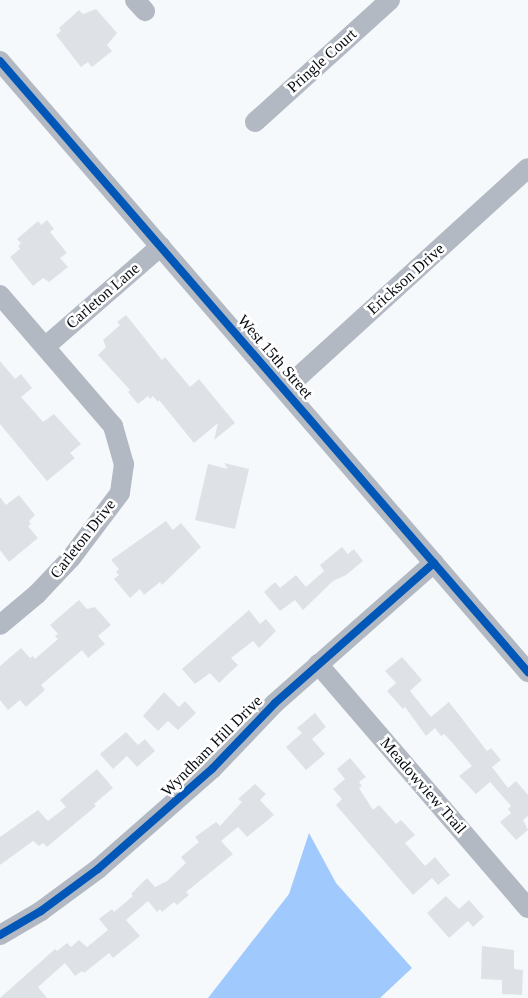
<!DOCTYPE html>
<html>
<head>
<meta charset="utf-8">
<style>
	body { margin:0 }
	#map { position:relative; width:528px; height:998px; overflow:hidden; background:#f6f9fc; font-family:"Times New Roman",serif }
	div>[style] { position:absolute }
	.water>* { inset:0; background:#a0cafd }
	.building>* { inset:0; background:#dee2e6 }
	.minor>* { height:20px; margin:-10px; padding:0 10px; transform-origin:10px; border-radius:10px; background:#b2b9c3 }
	.cycleway>* { height:8px; margin:-4px; padding:0 4px; transform-origin:4px; border-radius:4px; background:#0057b8 }
	span { translate:-50% -50%; white-space:nowrap; text-align:center; line-height:1.15; -webkit-text-stroke:5px #fff; paint-order:stroke }
	.street-label { font-size:16px; color:#080c11 }
</style>
</head>
<body>
<div id="map">
	<div class="water">
		<i style="clip-path:polygon(309px 833px,336px 883px,412px 968px,380px 998px,208px 998px,289px 894px)"></i>
	</div>
	<div class="building">
		<i style="clip-path:polygon(96px 9px,117px 33px,107px 45px,112px 51px,92px 67px,88px 62px,81px 67px,56px 35px,61px 31px,59px 28px,79px 10px,83px 14px)"></i>
		<i style="clip-path:polygon(47px 220px,54px 229px,50px 232px,67px 253px,60px 258px,68px 267px,49px 282px,43px 278px,33px 286px,10px 257px,20px 249px,18px 246px,21px 243px,17px 239px,38px 221px,41px 225px)"></i>
		<i style="clip-path:polygon(126px 315px,162px 360px,165px 357px,190px 387px,199px 379px,235px 423px,214px 440px,218px 423px,194px 443px,159px 400px,158px 402px,153px 396px,150px 399px,148px 396px,138px 404px,128px 392px,130px 390px,98px 355px,106px 347px,103px 340px,120px 325px,117px 322px)"></i>
		<i style="clip-path:polygon(0 361px,15px 379px,21px 374px,32px 388px,21px 397px,38px 416px,43px 422px,54px 414px,81px 444px,70px 453px,75px 458px,47px 481px,0 424px)"></i>
		<i style="clip-path:polygon(224px 463px,249px 469px,235px 529px,195px 520px,208px 464px,228px 469px)"></i>
		<i style="clip-path:polygon(19px 495px,35px 515px,29px 521px,31px 524px,28px 526px,38px 538px,9px 562px,0 550px,0 497px,6px 505px)"></i>
		<i style="clip-path:polygon(166px 521px,173px 530px,181px 523px,201px 547px,162px 585px,160px 582px,144px 595px,140px 589px,130px 598px,114px 579px,119px 575px,116px 572px,119px 569px,111px 560px)"></i>
		<i style="clip-path:polygon(342px 547px,348px 554px,354px 549px,363px 561px,346px 575px,333px 581px,303px 610px,295px 600px,280px 611px,264px 592px,275px 582px,280px 588px,296px 575px,306px 587px,324px 571px,320px 565px)"></i>
		<i style="clip-path:polygon(79px 600px,87px 609px,95px 607px,111px 625px,98px 636px,105px 644px,88px 658px,82px 650px,41px 685px,45px 690px,26px 707px,20px 700px,8px 710px,0 700px,0 666px,21px 648px,30px 658px,33px 656px,35px 659px,58px 639px,55px 636px,58px 634px,50px 625px)"></i>
		<i style="clip-path:polygon(249px 610px,260px 624px,266px 619px,276px 631px,259px 648px,253px 641px,231px 658px,238px 665px,219px 683px,210px 673px,195px 684px,182px 669px)"></i>
		<i style="clip-path:polygon(402px 657px,422px 680px,410px 691px,431px 717px,449px 702px,487px 751px,491px 748px,501px 760px,492px 767px,508px 788px,516px 781px,528px 795px,528px 816px,523px 820px,528px 830px,516px 840px,500px 822px,511px 813px,508px 809px,511px 806px,490px 782px,476px 794px,459px 776px,472px 766px,449px 739px,444px 734px,441px 736px,435px 728px,426px 736px,405px 707px,403px 709px,387px 691px,396px 683px,385px 671px)"></i>
		<i style="clip-path:polygon(164px 692px,179px 707px,185px 701px,196px 713px,178px 730px,168px 721px,158px 731px,143px 716px)"></i>
		<i style="clip-path:polygon(315px 713px,326px 727px,312px 739px,325px 754px,306px 770px,286px 747px,302px 733px,297px 728px)"></i>
		<i style="clip-path:polygon(126px 732px,138px 745px,145px 739px,155px 751px,137px 767px,127px 756px,113px 769px,100px 754px)"></i>
		<i style="clip-path:polygon(350px 758px,366px 777px,359px 782px,362px 786px,359px 788px,373px 810px,379px 805px,396px 824px,401px 820px,415px 835px,405px 843px,425px 866px,435px 857px,450px 875px,438px 885px,432px 878px,413px 895px,336px 805px,342px 799px,333px 789px,345px 779px,337px 769px)"></i>
		<i style="clip-path:polygon(97px 769px,113px 788px,94px 804px,96px 806px,47px 847px,43px 843px,39px 846px,33px 841px,0 865px,0 837px,38px 810px,48px 821px,66px 807px,60px 800px)"></i>
		<i style="clip-path:polygon(255px 784px,266px 794px,260px 800px,274px 815px,247px 837px,238px 827px,221px 841px,233px 854px,186px 892px,189px 895px,177px 905px,174px 902px,162px 912px,160px 909px,157px 912px,148px 901px,126px 920px,140px 936px,113px 958px,109px 953px,84px 973px,82px 971px,75px 976px,65px 963px,38px 987px,47px 998px,0 998px,55px 949px,57px 951px,67px 943px,71px 947px,79px 940px,87px 947px,108px 930px,99px 919px,112px 909px,114px 912px,133px 896px,131px 894px,147px 878px,155px 887px,167px 881px,186px 863px,181px 857px,199px 842px,195px 837px,216px 822px,220px 826px,242px 802px,238px 799px)"></i>
		<i style="clip-path:polygon(446px 896px,459px 909px,469px 900px,484px 917px,473px 927px,468px 921px,449px 938px,427px 913px)"></i>
		<i style="clip-path:polygon(482px 946px,514px 950px,514px 969px,523px 970px,522px 995px,502px 994px,502px 980px,481px 979px)"></i>
	</div>
	<div class="minor">
		<i style="left:135px;top:0;width:15px;rotate:48deg"></i>
		<i style="left:0;top:61px;width:808px;rotate:49.17deg"></i>
		<i style="left:255px;top:122px;width:182px;rotate:-42.1deg"></i>
		<i style="left:0;top:295px;width:173px;rotate:49.2deg"></i>
		<i style="left:113px;top:426px;width:40px;rotate:74deg"></i>
		<i style="left:124px;top:464px;width:29px;rotate:98deg"></i>
		<i style="left:120px;top:493px;width:81px;rotate:127deg"></i>
		<i style="left:71px;top:558px;width:50px;rotate:133.4deg"></i>
		<i style="left:37px;top:594px;width:48px;rotate:140deg"></i>
		<i style="left:46px;top:346px;width:152px;rotate:-41deg"></i>
		<i style="left:285px;top:389px;width:328px;rotate:-42.3deg"></i>
		<i style="left:318px;top:664px;width:322px;rotate:49.3deg"></i>
		<i style="left:0;top:935px;width:48px;rotate:-30.3deg"></i>
		<i style="left:41px;top:911px;width:71px;rotate:-36.4deg"></i>
		<i style="left:98px;top:869px;width:152px;rotate:-41.3deg"></i>
		<i style="left:212px;top:769px;width:91px;rotate:-46.3deg"></i>
		<i style="left:275px;top:703px;width:212px;rotate:-41.4deg"></i>
	</div>
	<div class="cycleway">
		<i style="left:0;top:61px;width:808px;rotate:49.17deg"></i>
		<i style="left:0;top:935px;width:48px;rotate:-30.3deg"></i>
		<i style="left:41px;top:911px;width:71px;rotate:-36.4deg"></i>
		<i style="left:98px;top:869px;width:152px;rotate:-41.3deg"></i>
		<i style="left:212px;top:769px;width:91px;rotate:-46.3deg"></i>
		<i style="left:275px;top:703px;width:212px;rotate:-41.4deg"></i>
	</div>
	<div class="street-label">
		<span style="left:322px;top:61px;rotate:-42deg">Pringle Court</span>
		<span style="left:406px;top:279px;rotate:-42deg">Erickson Drive</span>
		<span style="left:103px;top:296px;rotate:-41deg">Carleton Lane</span>
		<span style="left:275px;top:357px;rotate:49deg">West 15th Street</span>
		<span style="left:83px;top:539px;rotate:-52deg">Carleton Drive</span>
		<span style="left:212px;top:746px;rotate:-45deg">Wyndham Hill Drive</span>
		<span style="left:423px;top:786px;rotate:49deg">Meadowview Trail</span>
	</div>
</div>
</body>
</html>
